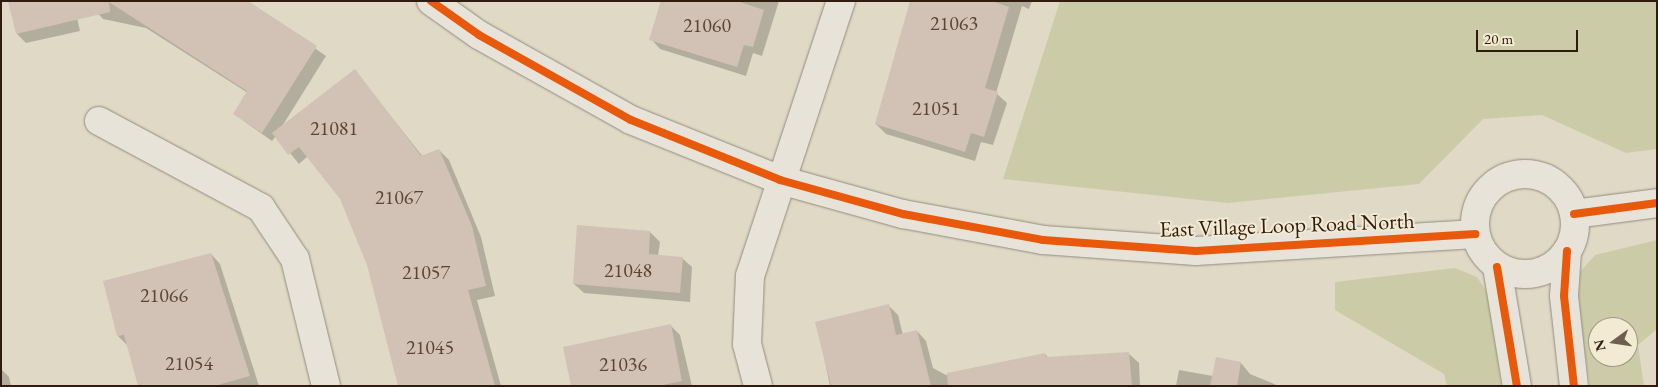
<!DOCTYPE html>
<html>
<head>
<meta charset="utf-8">
<style>
	body { margin:0 }
	#map { position:relative; width:1658px; height:387px; overflow:hidden; background:#e0d9c5; font-family:"EB Garamond",serif }
	div>[style] { position:absolute }
	.green>* { inset:0; background:#cbcca7 }
	.shadow>* { inset:0; background:#0003 }
	.building>* { inset:0; background:#d1c2b5 }
	.roads { filter:drop-shadow(0 0 1px #928b7f) drop-shadow(0 0 1px #928b7f) }
	.minor>* { height:28px; margin:-14px; padding:0 14px; transform-origin:14px; border-radius:14px; background:#e7e3d9 }
	.tertiary>* { height:28px; margin:-14px; padding:0 14px; transform-origin:14px; border-radius:14px; background:#e7e3d9 }
	.tertiary>.ring { margin:-14px; padding:0; box-sizing:content-box; background:none; border:28px solid #e7e3d9; border-radius:50% }
	.cycleway>* { height:8px; margin:-4px; padding:0 4px; transform-origin:4px; border-radius:4px; background:#e8590c }
	span { translate:-50% -50%; white-space:nowrap; text-align:center; line-height:1.15; -webkit-text-stroke:4px #f2ead2; paint-order:stroke }
	.number-label { font-size:20px; color:#5a4638 }
	.number-label span { -webkit-text-stroke-width:0 }
	.street-label { font-size:22px; color:#311b0e }
	.frame { position:absolute; inset:0; border:2px solid #311b0e; pointer-events:none }
	.north { position:absolute; left:1588px; top:317px; width:50px; height:50px; box-sizing:border-box; background:#f2ead2; border:1px solid #a59784; border-radius:50%; rotate:256deg; font-size:14px; font-weight:700; line-height:20px; text-align:center; color:#311b0e }
	.north::after { content:''; display:block; margin:auto; width:18px; height:22px; background:#6e5e4e; clip-path:polygon(50% 0,100% 100%,50% 72%,0 100%) }
	.scale { position:absolute; left:1476px; top:30px; width:102px; height:22px; box-sizing:border-box; border:2px solid #311b0e; border-top:0; padding-left:6px; font-size:15px; line-height:18px; white-space:nowrap; color:#311b0e; -webkit-text-stroke:4px #f2ead2; paint-order:stroke }
</style>
</head>
<body>
<div id="map">
	<div class="green">
		<i style="clip-path:polygon(1060px 1px,1657px 1px,1657px 149px,1626px 153px,1542px 115px,1483px 119px,1419px 184px,1228px 203px,1003px 179px)"></i>
		<i style="clip-path:polygon(evenodd,1657px 240px,1657px 329px,1638px 345px,1644px 386px,1590px 386px,1576px 294px,1580px 272px,1595px 255px,1657px 240px,1598px 327px,1628px 327px,1628px 357px,1598px 357px,1598px 327px)"></i>
		<i style="clip-path:polygon(1455px 268px,1477px 277px,1490px 297px,1501px 386px,1447px 386px,1444px 374px,1335px 310px,1335px 282px)"></i>
	</div>
	<div class="shadow">
		<i style="clip-path:polygon(73px 1px,80px 31px,26px 43px,17px 34px)"></i>
		<i style="clip-path:polygon(95px 1px,247px 1px,326px 56px,281px 128px,355px 71px,423px 157px,439px 150px,449px 160px,481px 237px,495px 296px,477px 300px,501px 386px,400px 386px,368px 265px,341px 199px,308px 156px,299px 164px,276px 136px,272px 141px,234px 114px,248px 93px,146px 28px,103px 19px,94px 9px)"></i>
		<i style="clip-path:polygon(661px 1px,779px 1px,762px 56px,753px 53px,746px 76px,660px 49px,651px 39px)"></i>
		<i style="clip-path:polygon(912px 1px,1032px 1px,1029px 9px,1022px 6px,996px 93px,1007px 103px,993px 145px,981px 142px,975px 161px,886px 134px,876px 124px)"></i>
		<i style="clip-path:polygon(650px 232px,660px 242px,658px 256px,682px 258px,692px 267px,690px 302px,584px 293px,574px 284px)"></i>
		<i style="clip-path:polygon(211px 254px,220px 264px,259px 386px,139px 386px,128px 346px,118px 336px)"></i>
		<i style="clip-path:polygon(889px 306px,898px 315px,903px 335px,917px 331px,926px 341px,933px 368px,946px 375px,1045px 354px,1049px 359px,1129px 354px,1139px 363px,1140px 386px,830px 386px,817px 323px)"></i>
		<i style="clip-path:polygon(670px 325px,680px 335px,692px 386px,573px 386px)"></i>
		<i style="clip-path:polygon(1217px 358px,1241px 363px,1250px 374px,1279px 386px,1176px 386px,1179px 370px,1213px 376px)"></i>
		<i style="clip-path:polygon(1px 369px,9px 377px,11px 386px,1px 386px)"></i>
	</div>
	<div class="building">
		<i style="clip-path:polygon(8px 1px,248px 1px,317px 46px,262px 133px,233px 114px,247px 91px,109px 2px,110px 12px,16px 34px)"></i>
		<i style="clip-path:polygon(661px 1px,737px 1px,764px 10px,753px 47px,744px 45px,737px 67px,649px 40px)"></i>
		<i style="clip-path:polygon(910px 1px,992px 1px,1009px 7px,985px 88px,998px 92px,984px 137px,971px 133px,965px 152px,875px 124px)"></i>
		<i style="clip-path:polygon(355px 69px,421px 156px,439px 149px,472px 226px,486px 286px,468px 290px,495px 386px,398px 386px,367px 265px,340px 199px,299px 147px,288px 155px,272px 133px)"></i>
		<i style="clip-path:polygon(577px 225px,650px 231px,649px 254px,683px 257px,680px 293px,573px 284px)"></i>
		<i style="clip-path:polygon(211px 253px,250px 376px,214px 386px,138px 386px,124px 335px,117px 336px,103px 281px)"></i>
		<i style="clip-path:polygon(889px 304px,896px 335px,917px 330px,931px 386px,831px 386px,815px 322px)"></i>
		<i style="clip-path:polygon(671px 324px,682px 381px,658px 386px,571px 386px,563px 347px)"></i>
		<i style="clip-path:polygon(1129px 352px,1132px 386px,948px 386px,947px 373px,1045px 353px,1046px 357px)"></i>
		<i style="clip-path:polygon(1216px 357px,1241px 362px,1237px 386px,1210px 386px)"></i>
	</div>
	<div class="roads">
		<div class="minor">
			<i style="left:99px;top:121px;width:184px;rotate:28.2deg"></i>
			<i style="left:261px;top:208px;width:61px;rotate:56.3deg"></i>
			<i style="left:295px;top:259px;width:131px;rotate:76.3deg"></i>
			<i style="left:1567px;top:251px;width:45px;rotate:93.8deg"></i>
			<i style="left:1564px;top:296px;width:91px;rotate:83.7deg"></i>
			<i style="left:1497px;top:267px;width:121px;rotate:80.5deg"></i>
			<i style="left:758px;top:386px;width:43px;rotate:-104.7deg"></i>
			<i style="left:747px;top:344px;width:68px;rotate:-87.5deg"></i>
			<i style="left:750px;top:276px;width:290px;rotate:-71.7deg"></i>
		</div>
		<div class="tertiary">
			<i style="left:431px;top:1px;width:59px;rotate:35.3deg"></i>
			<i style="left:479px;top:35px;width:174px;rotate:29.2deg"></i>
			<i style="left:631px;top:120px;width:161px;rotate:21.9deg"></i>
			<i style="left:780px;top:180px;width:128px;rotate:15.5deg"></i>
			<i style="left:903px;top:214px;width:142px;rotate:10.5deg"></i>
			<i style="left:1043px;top:240px;width:153px;rotate:4.1deg"></i>
			<i style="left:1196px;top:251px;width:280px;rotate:-3.5deg"></i>
			<i class="ring" style="left:1475px;top:174px;width:72px;height:72px"></i>
			<i style="left:1574px;top:214px;width:84px;rotate:-7.5deg"></i>
		</div>
	</div>
	<div class="cycleway">
		<i style="left:431px;top:1px;width:59px;rotate:35.3deg"></i>
		<i style="left:479px;top:35px;width:174px;rotate:29.2deg"></i>
		<i style="left:631px;top:120px;width:161px;rotate:21.9deg"></i>
		<i style="left:780px;top:180px;width:128px;rotate:15.5deg"></i>
		<i style="left:903px;top:214px;width:142px;rotate:10.5deg"></i>
		<i style="left:1043px;top:240px;width:153px;rotate:4.1deg"></i>
		<i style="left:1196px;top:251px;width:280px;rotate:-3.5deg"></i>
		<i style="left:1574px;top:214px;width:84px;rotate:-7.5deg"></i>
		<i style="left:1567px;top:251px;width:45px;rotate:93.8deg"></i>
		<i style="left:1564px;top:296px;width:91px;rotate:83.7deg"></i>
		<i style="left:1497px;top:267px;width:121px;rotate:80.5deg"></i>
	</div>
	<div class="number-label">
		<span style="left:954px;top:23px">21063</span>
		<span style="left:707px;top:25px">21060</span>
		<span style="left:936px;top:108px">21051</span>
		<span style="left:334px;top:128px">21081</span>
		<span style="left:399px;top:197px">21067</span>
		<span style="left:628px;top:270px">21048</span>
		<span style="left:426px;top:272px">21057</span>
		<span style="left:164px;top:295px">21066</span>
		<span style="left:430px;top:347px">21045</span>
		<span style="left:189px;top:363px">21054</span>
		<span style="left:623px;top:364px">21036</span>
	</div>
	<div class="street-label">
		<span style="left:1287px;top:225px;rotate:-2deg">East Village Loop Road North</span>
	</div>
	<div class="frame"></div>
	<div class="north">N</div>
	<div class="scale">20 m</div>
</div>
</body>
</html>
